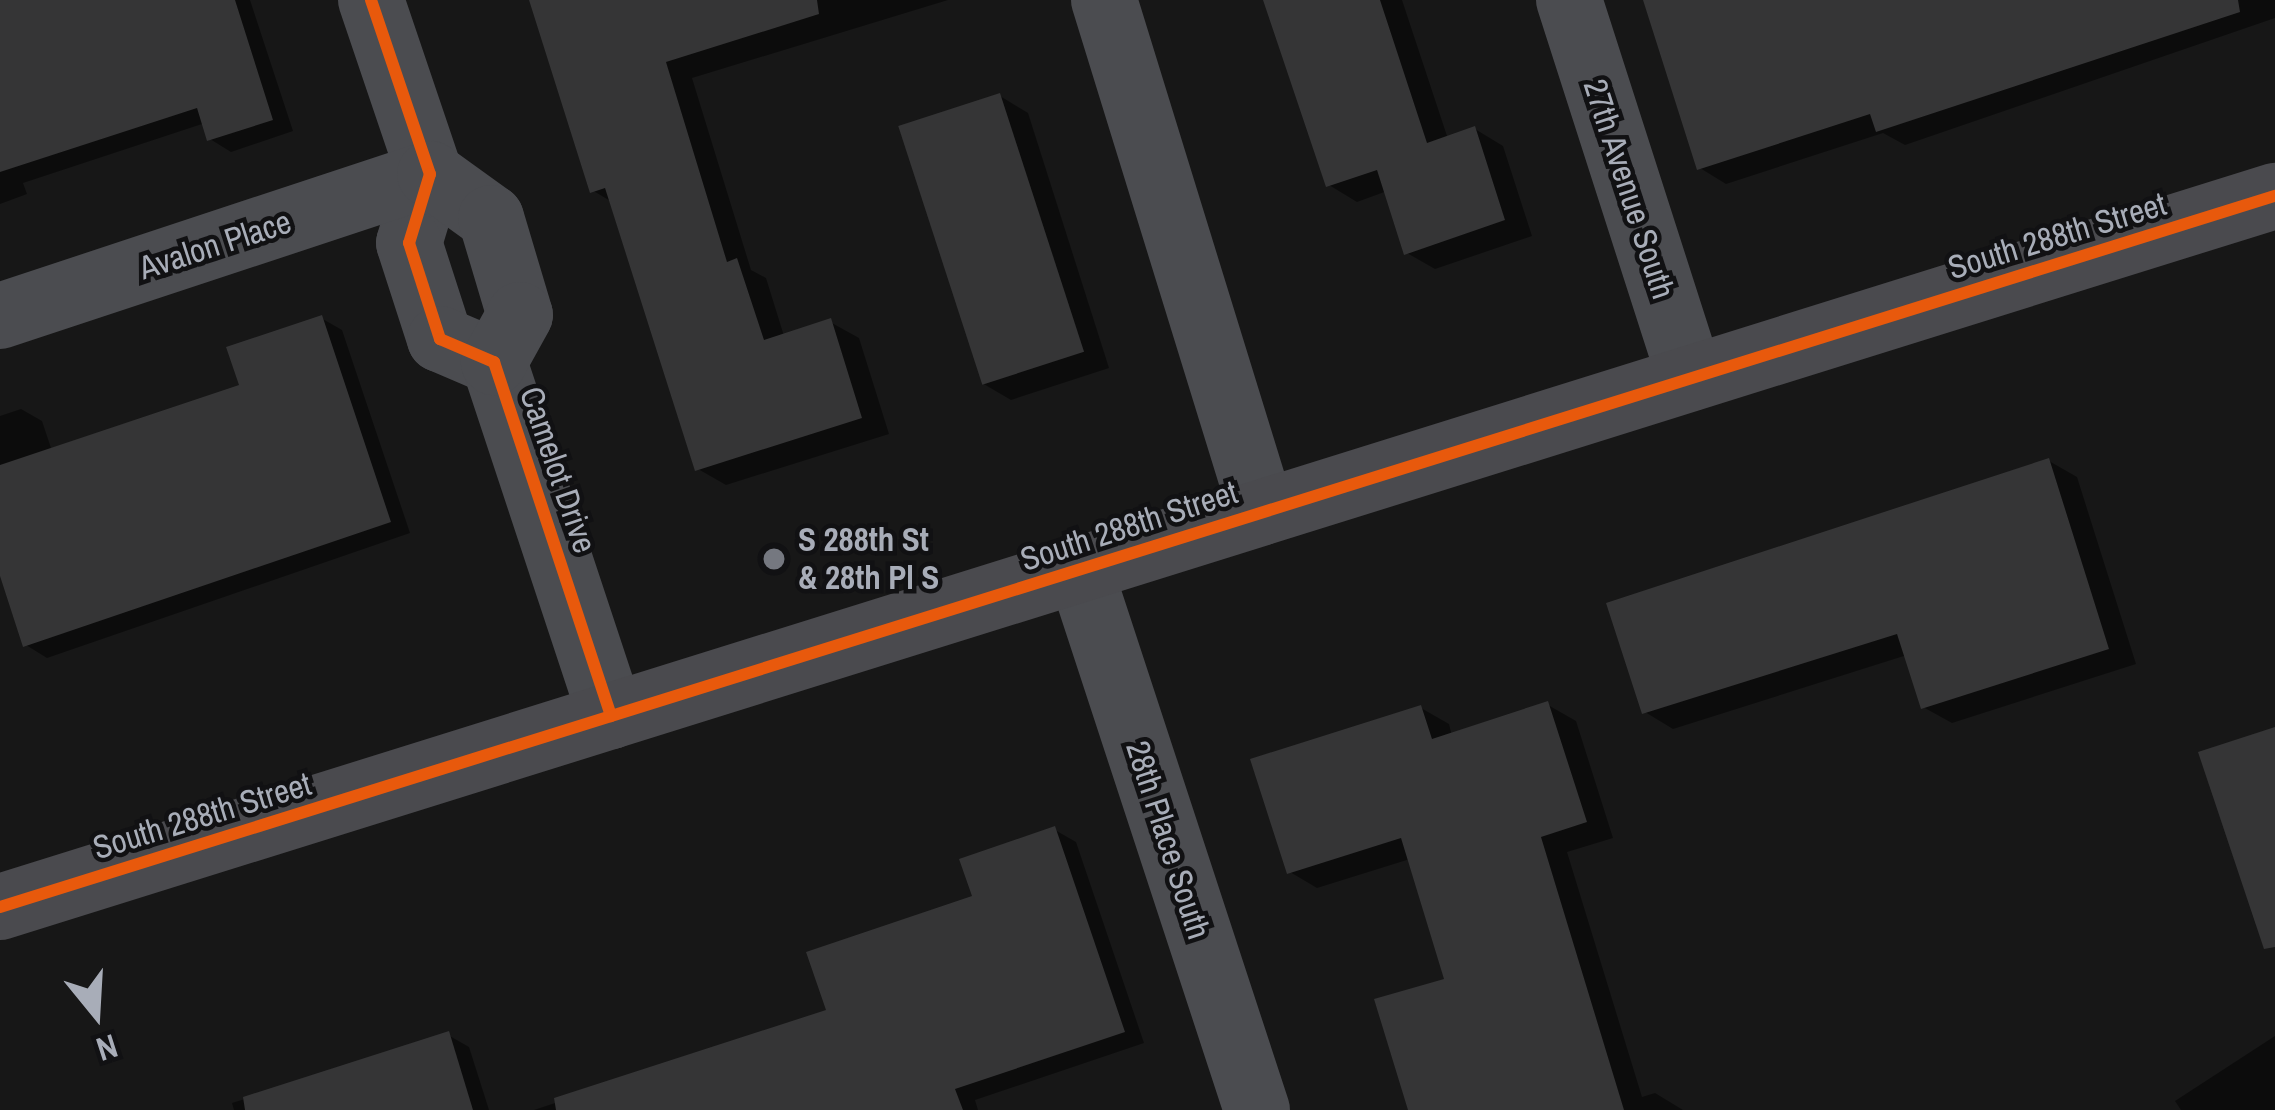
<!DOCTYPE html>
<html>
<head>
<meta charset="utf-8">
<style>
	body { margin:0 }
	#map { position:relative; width:2275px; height:1110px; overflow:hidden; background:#171717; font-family:"Archivo Narrow",sans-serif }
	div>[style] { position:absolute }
	.shadow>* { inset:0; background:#0007 }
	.building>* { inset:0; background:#353536; transform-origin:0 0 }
	.minor>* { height:66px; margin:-33px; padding:0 33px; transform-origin:33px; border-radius:33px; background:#4b4c50 }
	.secondary>* { height:66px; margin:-33px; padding:0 33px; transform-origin:33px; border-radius:33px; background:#4a4a4e }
	.cycleway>* { height:12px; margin:-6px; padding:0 6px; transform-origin:6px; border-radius:6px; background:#e8590c }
	.dots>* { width:33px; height:33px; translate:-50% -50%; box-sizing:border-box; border:6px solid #111113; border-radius:50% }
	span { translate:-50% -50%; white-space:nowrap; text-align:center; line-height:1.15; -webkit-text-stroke:9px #111113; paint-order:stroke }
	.street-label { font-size:33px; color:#a8adb8 }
	.poi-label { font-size:33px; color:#a8adb8; font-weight:700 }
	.left { translate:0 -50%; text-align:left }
	.north { position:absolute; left:36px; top:954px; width:120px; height:120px; -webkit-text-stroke:9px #111113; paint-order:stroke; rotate:162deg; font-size:33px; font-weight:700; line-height:48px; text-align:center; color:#a8adb8 }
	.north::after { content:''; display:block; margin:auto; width:42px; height:54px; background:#a8adb8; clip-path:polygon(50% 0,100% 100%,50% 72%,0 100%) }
</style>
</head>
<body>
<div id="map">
	<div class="shadow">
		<i style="clip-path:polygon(0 0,250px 0,293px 131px,231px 152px,210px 139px,205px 123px,23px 183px,27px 194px,0 204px)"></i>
		<i style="clip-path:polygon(568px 0,948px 0,692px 78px,751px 270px,766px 278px,784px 336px,830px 322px,859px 338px,889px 434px,726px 485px,698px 469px,612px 202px,592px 190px)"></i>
		<i style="clip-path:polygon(1266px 0,1402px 0,1448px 139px,1475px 129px,1503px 146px,1532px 236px,1435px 269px,1407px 253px,1387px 191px,1357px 202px,1329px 185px)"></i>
		<i style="clip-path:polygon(1646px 0,2275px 0,2275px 18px,1905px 145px,1883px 133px,1726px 184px,1700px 168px)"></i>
		<i style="clip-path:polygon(1000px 96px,1028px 113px,1109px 368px,1011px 400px,982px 383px)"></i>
		<i style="clip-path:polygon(321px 318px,342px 330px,410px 533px,47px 658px,26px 645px,0 566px,0 416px,21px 409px,42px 421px,52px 451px,243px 386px)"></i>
		<i style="clip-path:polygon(2049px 461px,2077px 477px,2136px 664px,1952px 723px,1923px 707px,1907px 655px,1673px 729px,1645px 712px)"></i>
		<i style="clip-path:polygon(1548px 705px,1576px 721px,1613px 838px,1567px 852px,1642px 1097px,1655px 1093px,1683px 1110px,1420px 1110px,1448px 981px,1410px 859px,1317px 888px,1290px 872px,1421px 708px,1449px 724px,1452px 736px)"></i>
		<i style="clip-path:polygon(1055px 830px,1076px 842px,1144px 1043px,975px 1100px,978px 1110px,534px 1110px,830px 1012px)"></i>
		<i style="clip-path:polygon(448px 1035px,469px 1047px,489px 1110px,234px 1110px,232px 1103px)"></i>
		<i style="clip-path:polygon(2275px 1036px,2275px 1110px,2181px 1110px,2175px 1101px)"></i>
	</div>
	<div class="building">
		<i style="clip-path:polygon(0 0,235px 0,273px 120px,207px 141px,197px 108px,0 172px)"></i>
		<i style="clip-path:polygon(529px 0,817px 0,819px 14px,666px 62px,727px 262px,737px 258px,764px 340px,831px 318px,862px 418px,695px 471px,605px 188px,590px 193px)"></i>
		<i style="clip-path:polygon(1263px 0,1380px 0,1427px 143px,1475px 126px,1505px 220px,1404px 255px,1377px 170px,1326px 187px)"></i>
		<i style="clip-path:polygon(1643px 0,2238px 0,2240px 12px,1876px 132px,1870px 114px,1697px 170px)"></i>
		<i style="left:1000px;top:93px;width:272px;height:107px;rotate:72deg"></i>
		<i style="clip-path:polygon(322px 315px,391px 522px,23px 647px,0 576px,0 465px,239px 385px,226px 347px)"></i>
		<i style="clip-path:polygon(2049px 458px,2109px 649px,1921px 709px,1897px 634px,1642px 714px,1606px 603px)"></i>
		<i style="clip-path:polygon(1548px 701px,1587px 822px,1541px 837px,1624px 1110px,1408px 1110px,1374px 999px,1444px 979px,1401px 838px,1287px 874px,1250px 759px,1421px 705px,1432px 739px)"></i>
		<i style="clip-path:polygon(2275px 727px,2275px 947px,2264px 949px,2198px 752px)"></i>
		<i style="clip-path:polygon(1055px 826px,1125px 1032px,955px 1089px,963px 1110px,556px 1110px,554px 1098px,826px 1010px,806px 952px,972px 896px,959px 859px)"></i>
		<i style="clip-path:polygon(449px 1031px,473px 1110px,245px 1110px,243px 1097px)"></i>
	</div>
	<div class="minor">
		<i style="left:371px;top:0;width:184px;rotate:71.3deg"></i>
		<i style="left:430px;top:174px;width:72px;rotate:106.9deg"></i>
		<i style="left:409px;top:243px;width:101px;rotate:72.1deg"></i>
		<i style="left:440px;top:339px;width:59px;rotate:23.1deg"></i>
		<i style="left:494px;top:362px;width:373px;rotate:71.7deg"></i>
		<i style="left:1104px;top:0;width:536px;rotate:72.85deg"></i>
		<i style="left:1569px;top:0;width:397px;rotate:72.2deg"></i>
		<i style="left:0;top:316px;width:453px;rotate:-18.3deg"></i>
		<i style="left:430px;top:174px;width:75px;rotate:35.8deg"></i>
		<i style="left:491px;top:218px;width:101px;rotate:73.4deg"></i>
		<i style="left:520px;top:315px;width:54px;rotate:119deg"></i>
		<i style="left:1080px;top:570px;width:568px;rotate:71.85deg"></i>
	</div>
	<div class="secondary">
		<i style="left:0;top:907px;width:2384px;rotate:-17.36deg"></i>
	</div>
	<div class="cycleway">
		<i style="left:371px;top:0;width:184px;rotate:71.3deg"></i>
		<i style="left:430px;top:174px;width:72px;rotate:106.9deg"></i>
		<i style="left:409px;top:243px;width:101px;rotate:72.1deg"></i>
		<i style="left:440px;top:339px;width:59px;rotate:23.1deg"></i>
		<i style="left:494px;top:362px;width:373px;rotate:71.7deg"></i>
		<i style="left:0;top:907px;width:2384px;rotate:-17.36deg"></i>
	</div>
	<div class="dots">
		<i style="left:774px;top:559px;background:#757880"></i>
	</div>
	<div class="street-label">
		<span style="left:1629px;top:189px;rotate:72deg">27th Avenue South</span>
		<span style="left:2057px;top:236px;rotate:-17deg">South 288th Street</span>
		<span style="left:215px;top:245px;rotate:-18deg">Avalon Place</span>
		<span style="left:558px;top:470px;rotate:71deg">Camelot Drive</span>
		<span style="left:1129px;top:526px;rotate:-18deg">South 288th Street</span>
		<span style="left:202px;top:816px;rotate:-17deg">South 288th Street</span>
		<span style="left:1168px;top:840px;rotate:72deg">28th Place South</span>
	</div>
	<div class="poi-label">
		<span class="left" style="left:798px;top:559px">S 288th St<br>&amp; 28th Pl S</span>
	</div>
	<div class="north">N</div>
</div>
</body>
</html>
